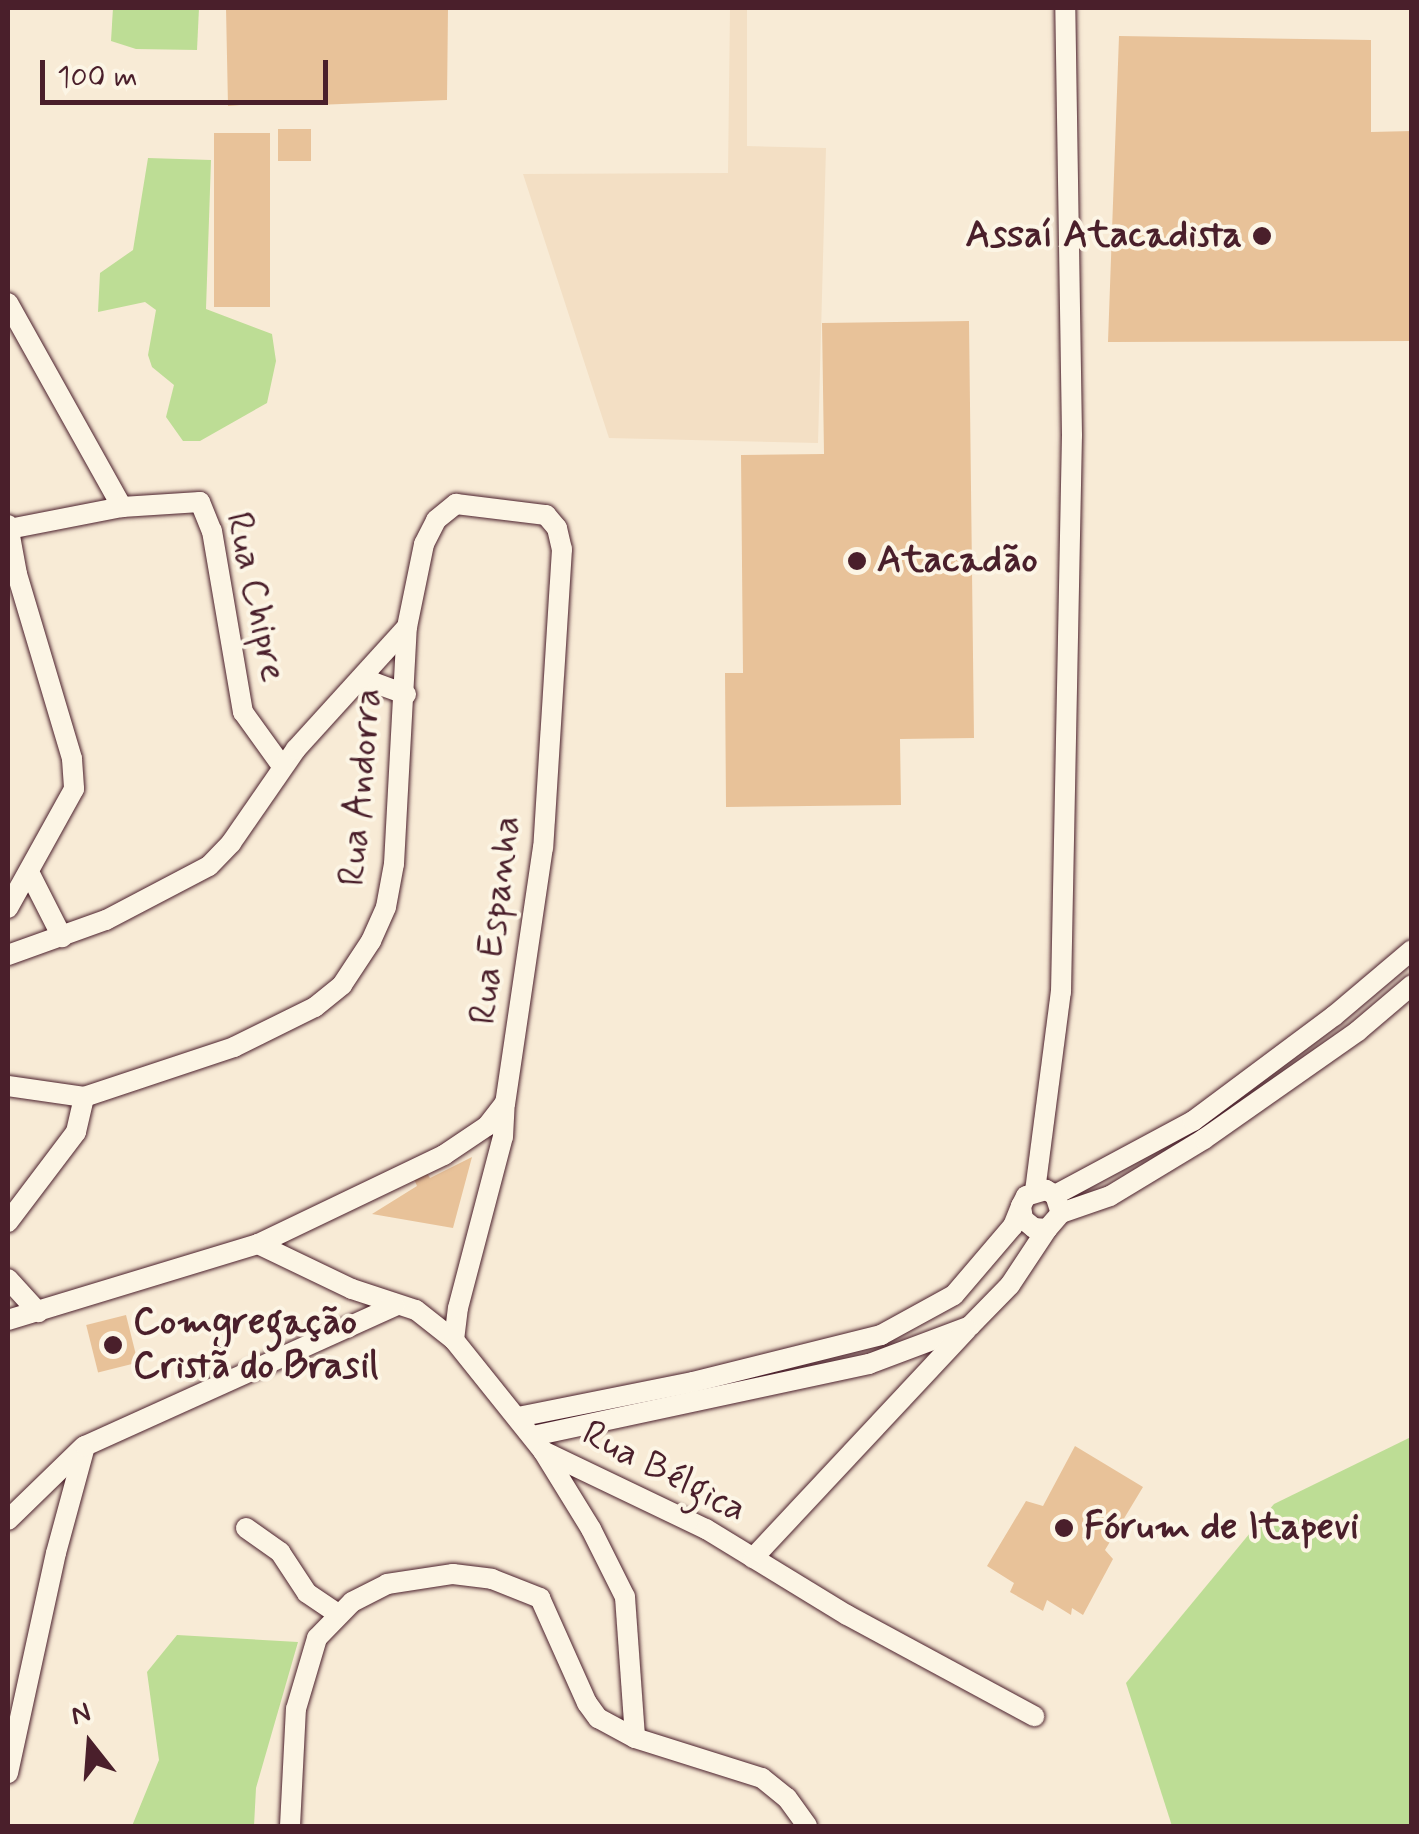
<!DOCTYPE html>
<html>
<head>
<meta charset="utf-8">
<style>
	body { margin:0 }
	#map { position:relative; width:1419px; height:1834px; overflow:hidden; background:#f8ebd6; font-family:Mynerve,sans-serif }
	div>[style] { position:absolute }
	.built>* { inset:0; background:#f3dfc4 }
	.green>* { inset:0; background:#bddd95 }
	.building>* { inset:0; background:#e8c299; transform-origin:0 0 }
	.roads { filter:drop-shadow(0 0 2px #4a1f2b) drop-shadow(0 0 2px #4a1f2b) }
	.minor>* { height:20px; margin:-10px; padding:0 10px; transform-origin:10px; border-radius:10px; background:#fcf5e5 }
	.dots>* { width:28px; height:28px; translate:-50% -50%; box-sizing:border-box; border:5px solid #fcf5e5; border-radius:50% }
	span { translate:-50% -50%; white-space:nowrap; text-align:center; line-height:1.15; -webkit-text-stroke:8px #fcf5e5; paint-order:stroke }
	.poi-label { font-size:38px; color:#4a1f2b; font-weight:700 }
	.right { translate:-100% -50%; text-align:right }
	.left { translate:0 -50%; text-align:left }
	.street-label { font-size:38px; color:#4a1f2b }
	.frame { position:absolute; inset:0; border:10px solid #4a1f2b; pointer-events:none }
	.north { position:absolute; left:40px; top:1694px; width:100px; height:100px; -webkit-text-stroke:8px #fcf5e5; paint-order:stroke; rotate:343deg; font-size:28px; font-weight:700; line-height:40px; text-align:center; color:#4a1f2b }
	.north::after { content:''; display:block; margin:auto; width:35px; height:45px; background:#4a1f2b; clip-path:polygon(50% 0,100% 100%,50% 72%,0 100%) }
	.scale { position:absolute; left:40px; top:60px; width:288px; height:45px; box-sizing:border-box; border:5px solid #4a1f2b; border-top:0; padding-left:12px; font-size:30px; line-height:35px; white-space:nowrap; color:#4a1f2b; -webkit-text-stroke:8px #fcf5e5; paint-order:stroke }
</style>
</head>
<body>
<div id="map">
	<div class="built">
		<i style="clip-path:polygon(730px 8px,747px 8px,747px 146px,826px 148px,818px 443px,609px 438px,523px 174px,728px 173px)"></i>
	</div>
	<div class="green">
		<i style="clip-path:polygon(113px 8px,199px 8px,197px 50px,136px 49px,111px 41px)"></i>
		<i style="clip-path:polygon(148px 158px,211px 160px,206px 309px,272px 334px,276px 361px,267px 403px,200px 441px,183px 441px,166px 417px,174px 385px,152px 367px,148px 355px,156px 310px,145px 302px,98px 312px,100px 273px,133px 250px)"></i>
		<i style="clip-path:polygon(1411px 1437px,1411px 1826px,1172px 1826px,1126px 1683px,1274px 1504px)"></i>
		<i style="clip-path:polygon(177px 1635px,298px 1642px,256px 1788px,254px 1826px,132px 1826px,159px 1760px,147px 1672px)"></i>
	</div>
	<div class="building">
		<i style="clip-path:polygon(226px 8px,448px 8px,447px 100px,316px 105px,287px 101px,228px 106px)"></i>
		<i style="clip-path:polygon(1119px 36px,1371px 40px,1371px 132px,1412px 131px,1412px 341px,1108px 342px)"></i>
		<i style="left:278px;top:129px;width:33px;height:32px"></i>
		<i style="left:214px;top:133px;width:56px;height:174px"></i>
		<i style="clip-path:polygon(969px 321px,974px 738px,900px 739px,901px 805px,726px 807px,725px 673px,743px 673px,741px 455px,824px 454px,822px 323px)"></i>
		<i style="clip-path:polygon(472px 1157px,453px 1228px,372px 1214px,417px 1186px,412px 1174px,424px 1168px,430px 1178px)"></i>
		<i style="left:126px;top:1315px;width:49px;height:41px;rotate:76deg"></i>
		<i style="clip-path:polygon(1075px 1446px,1143px 1487px,1105px 1550px,1113px 1559px,1083px 1615px,1072px 1608px,1071px 1615px,1047px 1600px,1043px 1611px,1010px 1592px,1014px 1583px,987px 1566px,1026px 1501px,1043px 1506px)"></i>
	</div>
	<div class="roads">
		<div class="minor">
			<i style="left:8px;top:303px;width:234px;rotate:60.8deg"></i>
			<i style="left:8px;top:525px;width:50px;rotate:79.6deg"></i>
			<i style="left:17px;top:574px;width:193px;rotate:73.4deg"></i>
			<i style="left:72px;top:759px;width:30px;rotate:86deg"></i>
			<i style="left:74px;top:789px;width:136px;rotate:119deg"></i>
			<i style="left:9px;top:529px;width:115px;rotate:-11deg"></i>
			<i style="left:122px;top:507px;width:78px;rotate:-3.7deg"></i>
			<i style="left:200px;top:502px;width:31px;rotate:68deg"></i>
			<i style="left:212px;top:531px;width:184px;rotate:80.3deg"></i>
			<i style="left:243px;top:712px;width:67px;rotate:54.2deg"></i>
			<i style="left:357px;top:684px;width:18px;rotate:-3deg"></i>
			<i style="left:375px;top:683px;width:33px;rotate:20deg"></i>
			<i style="left:30px;top:874px;width:71px;rotate:63.1deg"></i>
			<i style="left:8px;top:955px;width:104px;rotate:-19.7deg"></i>
			<i style="left:106px;top:920px;width:116px;rotate:-27.7deg"></i>
			<i style="left:209px;top:866px;width:32px;rotate:-46deg"></i>
			<i style="left:231px;top:843px;width:114px;rotate:-55.3deg"></i>
			<i style="left:296px;top:749px;width:165px;rotate:-47.7deg"></i>
			<i style="left:8px;top:1086px;width:77px;rotate:8.2deg"></i>
			<i style="left:1035px;top:1191px;width:201px;rotate:-82.6deg"></i>
			<i style="left:1061px;top:992px;width:557px;rotate:-88.87deg"></i>
			<i style="left:1072px;top:435px;width:427px;rotate:-90.9deg"></i>
			<i style="left:1055px;top:1195px;width:157px;rotate:-28.2deg"></i>
			<i style="left:1193px;top:1121px;width:176px;rotate:-36.7deg"></i>
			<i style="left:1334px;top:1016px;width:102px;rotate:-40.2deg"></i>
			<i style="left:1061px;top:1213px;width:52px;rotate:-19.1deg"></i>
			<i style="left:1110px;top:1196px;width:110px;rotate:-31.2deg"></i>
			<i style="left:1204px;top:1139px;width:188px;rotate:-35deg"></i>
			<i style="left:1358px;top:1031px;width:71px;rotate:-40.4deg"></i>
			<i style="left:8px;top:1222px;width:113px;rotate:-52.9deg"></i>
			<i style="left:76px;top:1132px;width:36px;rotate:-77deg"></i>
			<i style="left:84px;top:1097px;width:158px;rotate:-18.4deg"></i>
			<i style="left:234px;top:1047px;width:90px;rotate:-26.3deg"></i>
			<i style="left:315px;top:1007px;width:35px;rotate:-39deg"></i>
			<i style="left:342px;top:985px;width:53px;rotate:-56.6deg"></i>
			<i style="left:371px;top:941px;width:37px;rotate:-66deg"></i>
			<i style="left:386px;top:907px;width:44px;rotate:-79.5deg"></i>
			<i style="left:394px;top:864px;width:237px;rotate:-86.9deg"></i>
			<i style="left:407px;top:627px;width:85px;rotate:-78.4deg"></i>
			<i style="left:424px;top:544px;width:27px;rotate:-63deg"></i>
			<i style="left:436px;top:520px;width:26px;rotate:-39deg"></i>
			<i style="left:456px;top:504px;width:91px;rotate:7deg"></i>
			<i style="left:546px;top:515px;width:17px;rotate:50deg"></i>
			<i style="left:557px;top:528px;width:22px;rotate:77deg"></i>
			<i style="left:562px;top:549px;width:299px;rotate:93.6deg"></i>
			<i style="left:543px;top:847px;width:259px;rotate:98.4deg"></i>
			<i style="left:505px;top:1103px;width:29px;rotate:128deg"></i>
			<i style="left:487px;top:1126px;width:52px;rotate:146deg"></i>
			<i style="left:444px;top:1155px;width:206px;rotate:154.4deg"></i>
			<i style="left:258px;top:1244px;width:261px;rotate:163.1deg"></i>
			<i style="left:258px;top:1244px;width:104px;rotate:25.6deg"></i>
			<i style="left:352px;top:1289px;width:67px;rotate:18.2deg"></i>
			<i style="left:416px;top:1310px;width:48px;rotate:38.3deg"></i>
			<i style="left:454px;top:1340px;width:142px;rotate:51.3deg"></i>
			<i style="left:543px;top:1451px;width:181px;rotate:25.6deg"></i>
			<i style="left:706px;top:1529px;width:165px;rotate:31.4deg"></i>
			<i style="left:847px;top:1615px;width:213px;rotate:28.4deg"></i>
			<i style="left:8px;top:1279px;width:45px;rotate:47.7deg"></i>
			<i style="left:454px;top:1340px;width:32px;rotate:-83deg"></i>
			<i style="left:458px;top:1308px;width:177px;rotate:-75.3deg"></i>
			<i style="left:503px;top:1137px;width:34px;rotate:-87deg"></i>
			<i style="left:518px;top:1417px;width:178px;rotate:-11.3deg"></i>
			<i style="left:693px;top:1382px;width:194px;rotate:-14deg"></i>
			<i style="left:881px;top:1335px;width:83px;rotate:-28.7deg"></i>
			<i style="left:954px;top:1295px;width:91px;rotate:-49.5deg"></i>
			<i style="left:1013px;top:1226px;width:22px;rotate:-68deg"></i>
			<i style="left:1021px;top:1206px;width:11px;rotate:-63deg"></i>
			<i style="left:1026px;top:1196px;width:21px;rotate:-17deg"></i>
			<i style="left:1046px;top:1190px;width:10px;rotate:29deg"></i>
			<i style="left:1055px;top:1195px;width:19px;rotate:72deg"></i>
			<i style="left:1061px;top:1213px;width:21px;rotate:131deg"></i>
			<i style="left:1047px;top:1229px;width:13px;rotate:-176deg"></i>
			<i style="left:1034px;top:1228px;width:14px;rotate:-141deg"></i>
			<i style="left:1023px;top:1219px;width:13px;rotate:-99deg"></i>
			<i style="left:533px;top:1436px;width:344px;rotate:-12.1deg"></i>
			<i style="left:869px;top:1364px;width:108px;rotate:-20.6deg"></i>
			<i style="left:970px;top:1326px;width:57px;rotate:-45.7deg"></i>
			<i style="left:1010px;top:1285px;width:67px;rotate:-56.5deg"></i>
			<i style="left:543px;top:1451px;width:92px;rotate:58.4deg"></i>
			<i style="left:591px;top:1529px;width:76px;rotate:63.4deg"></i>
			<i style="left:625px;top:1597px;width:141px;rotate:85.9deg"></i>
			<i style="left:8px;top:1520px;width:105px;rotate:-44.2deg"></i>
			<i style="left:246px;top:1528px;width:42px;rotate:35.2deg"></i>
			<i style="left:280px;top:1552px;width:49px;rotate:56.6deg"></i>
			<i style="left:307px;top:1593px;width:37px;rotate:34deg"></i>
			<i style="left:753px;top:1558px;width:313px;rotate:-46.9deg"></i>
			<i style="left:8px;top:1773px;width:225px;rotate:-77.7deg"></i>
			<i style="left:56px;top:1553px;width:111px;rotate:-74.8deg"></i>
			<i style="left:85px;top:1446px;width:340px;rotate:-24.3deg"></i>
			<i style="left:290px;top:1826px;width:117px;rotate:-87.1deg"></i>
			<i style="left:296px;top:1709px;width:74px;rotate:-73.5deg"></i>
			<i style="left:317px;top:1638px;width:50px;rotate:-45.8deg"></i>
			<i style="left:352px;top:1602px;width:39px;rotate:-27deg"></i>
			<i style="left:387px;top:1584px;width:67px;rotate:-8.6deg"></i>
			<i style="left:453px;top:1574px;width:39px;rotate:7deg"></i>
			<i style="left:492px;top:1579px;width:52px;rotate:21.6deg"></i>
			<i style="left:540px;top:1598px;width:115px;rotate:65.9deg"></i>
			<i style="left:587px;top:1703px;width:19px;rotate:54deg"></i>
			<i style="left:598px;top:1718px;width:42px;rotate:28.4deg"></i>
			<i style="left:635px;top:1738px;width:133px;rotate:17.5deg"></i>
			<i style="left:762px;top:1778px;width:32px;rotate:39deg"></i>
			<i style="left:787px;top:1798px;width:34px;rotate:54deg"></i>
		</div>
	</div>
	<div class="dots">
		<i style="left:1262px;top:236px;background:#4a1f2b"></i>
		<i style="left:857px;top:561px;background:#4a1f2b"></i>
		<i style="left:113px;top:1345px;background:#4a1f2b"></i>
		<i style="left:1064px;top:1528px;background:#4a1f2b"></i>
	</div>
	<div class="poi-label">
		<span class="right" style="left:1242px;top:236px">Assaí Atacadista</span>
		<span class="left" style="left:877px;top:561px">Atacadão</span>
		<span class="left" style="left:133px;top:1345px">Comgregação<br>Cristã do Brasil</span>
		<span class="left" style="left:1084px;top:1528px">Fórum de Itapevi</span>
	</div>
	<div class="street-label">
		<span style="left:255px;top:597px;rotate:78deg">Rua Chipre</span>
		<span style="left:361px;top:787px;rotate:-85deg">Rua Andorra</span>
		<span style="left:496px;top:920px;rotate:-83deg">Rua Espanha</span>
		<span style="left:664px;top:1472px;rotate:27deg">Rua Bélgica</span>
	</div>
	<div class="frame"></div>
	<div class="north">N</div>
	<div class="scale">100 m</div>
</div>
</body>
</html>
